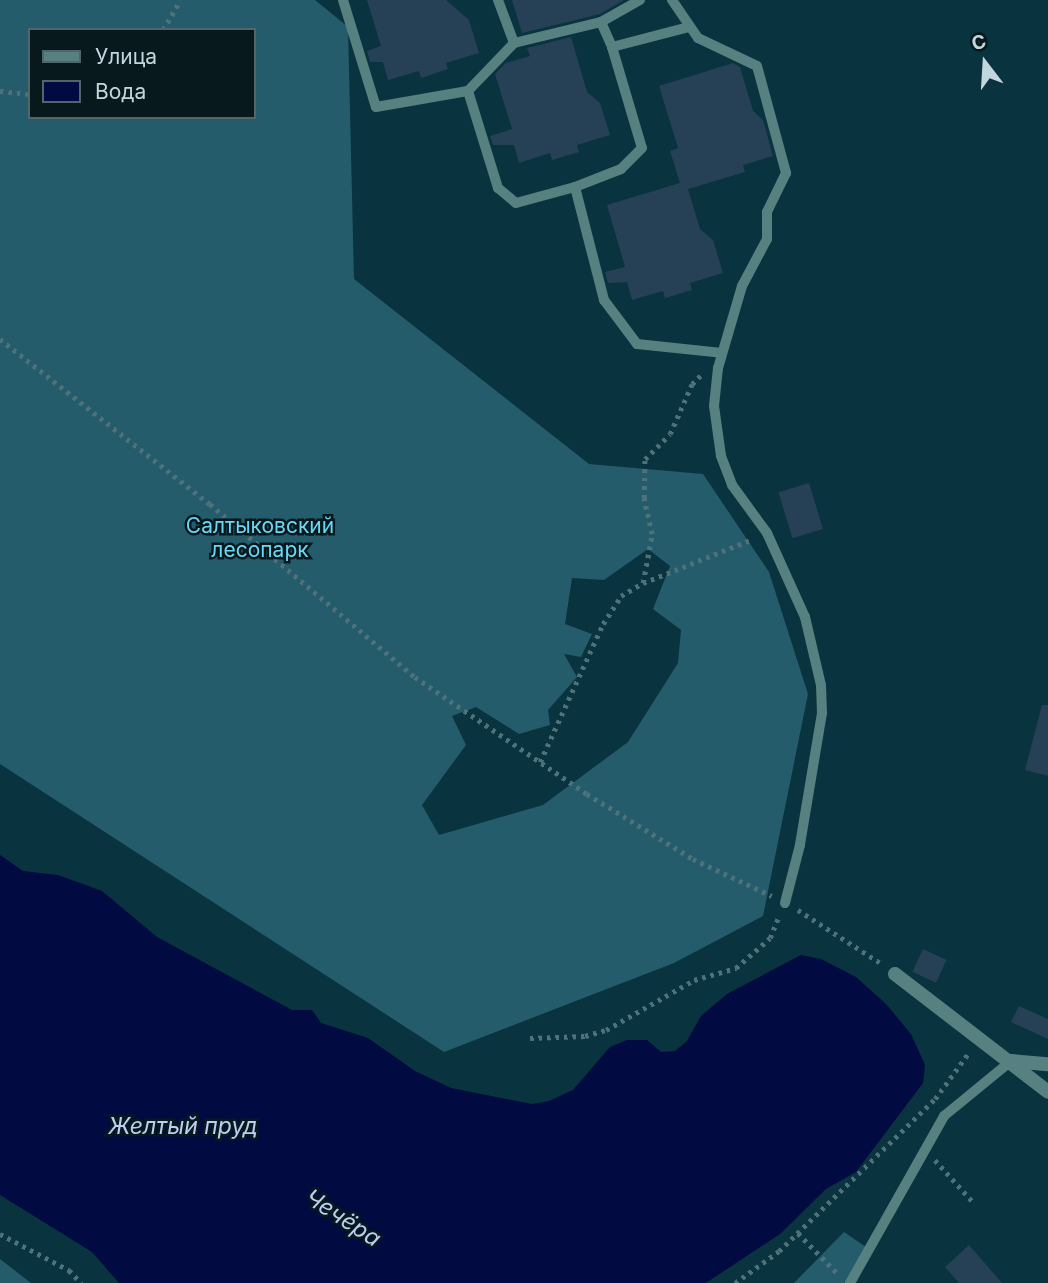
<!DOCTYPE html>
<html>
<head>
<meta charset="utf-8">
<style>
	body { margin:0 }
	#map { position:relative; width:1048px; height:1283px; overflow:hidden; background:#09333e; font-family:Inter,sans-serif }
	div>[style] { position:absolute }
	.forest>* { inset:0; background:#245c6b }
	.water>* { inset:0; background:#020a42 }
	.building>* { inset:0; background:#264155; transform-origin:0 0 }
	.path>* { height:4.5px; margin-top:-2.25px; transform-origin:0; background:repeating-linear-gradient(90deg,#4f717a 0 3.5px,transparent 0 8.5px) }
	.lane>* { height:10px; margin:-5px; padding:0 5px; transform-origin:5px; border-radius:5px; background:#568180 }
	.street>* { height:14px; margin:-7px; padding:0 7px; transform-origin:7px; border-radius:7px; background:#568180 }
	span { translate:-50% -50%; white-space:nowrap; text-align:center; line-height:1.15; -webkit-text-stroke:5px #08191d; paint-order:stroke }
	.park-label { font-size:21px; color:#6ad7f4 }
	.water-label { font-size:23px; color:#bdcef2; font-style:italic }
	.legend { position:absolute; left:28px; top:28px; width:228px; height:91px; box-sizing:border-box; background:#08191d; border:2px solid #52656a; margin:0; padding:9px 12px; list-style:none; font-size:21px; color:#c2d7dd }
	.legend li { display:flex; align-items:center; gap:14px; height:35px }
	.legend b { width:35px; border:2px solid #52656a }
	.north { position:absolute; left:950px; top:28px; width:70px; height:70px; -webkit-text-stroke:5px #08191d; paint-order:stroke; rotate:343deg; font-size:19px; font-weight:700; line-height:28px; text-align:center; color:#c2d7dd }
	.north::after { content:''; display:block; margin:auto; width:24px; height:32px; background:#c2d7dd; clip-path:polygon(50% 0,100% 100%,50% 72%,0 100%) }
</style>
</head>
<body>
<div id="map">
	<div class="forest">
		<i style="clip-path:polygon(evenodd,0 0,315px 0,348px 27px,354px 279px,589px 464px,703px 474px,769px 572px,808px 694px,763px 916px,674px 963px,444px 1052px,0 764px,0 0,30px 30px,254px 30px,254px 117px,30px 117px,30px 30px,0 0,648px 549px,670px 566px,653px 609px,681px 630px,678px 663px,628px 742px,543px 805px,439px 835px,422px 805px,466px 745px,452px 716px,476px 707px,519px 734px,550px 725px,548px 710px,577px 677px,564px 654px,581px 657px,592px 634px,565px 624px,572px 578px,604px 580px,648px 549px)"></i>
		<i style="clip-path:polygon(844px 1232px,869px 1249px,850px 1283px,794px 1283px)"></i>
		<i style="clip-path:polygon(0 1259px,31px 1283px,0 1283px)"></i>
	</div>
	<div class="water">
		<i style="clip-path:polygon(0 855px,23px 871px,58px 875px,102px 891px,157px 937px,292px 1010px,312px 1010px,321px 1023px,368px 1038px,415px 1071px,451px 1088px,532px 1104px,549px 1101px,573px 1090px,610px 1047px,627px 1040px,647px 1040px,661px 1052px,675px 1051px,687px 1041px,701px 1016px,727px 994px,801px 955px,821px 959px,856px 977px,886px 1004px,911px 1034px,925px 1065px,923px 1083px,856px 1172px,826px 1189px,780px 1234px,706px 1283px,119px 1283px,92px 1252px,0 1195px)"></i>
	</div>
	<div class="building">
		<i style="clip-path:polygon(367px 0,446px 0,469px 20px,479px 53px,446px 63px,448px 69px,421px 78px,419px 71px,388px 80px,383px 62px,370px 62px,367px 51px,381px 46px)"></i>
		<i style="clip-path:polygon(512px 0,624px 0,600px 14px,522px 33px)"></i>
		<i style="clip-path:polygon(571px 37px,587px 92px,600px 103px,610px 135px,577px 145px,579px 152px,552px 160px,550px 153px,519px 163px,514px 145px,493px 145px,490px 136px,512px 129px,495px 74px,506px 63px,530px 56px,527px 48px)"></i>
		<i style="clip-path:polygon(733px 63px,740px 67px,753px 111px,763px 120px,773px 156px,743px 165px,745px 172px,688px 189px,700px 229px,713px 240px,723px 273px,690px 283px,692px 290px,665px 298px,663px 291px,632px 300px,627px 282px,608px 283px,605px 272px,625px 267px,607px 205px,680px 183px,670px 151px,678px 148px,659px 86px)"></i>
		<i style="left:809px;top:483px;width:48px;height:32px;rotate:73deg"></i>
		<i style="clip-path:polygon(1042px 705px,1048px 705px,1048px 776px,1025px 770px)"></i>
		<i style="left:923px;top:949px;width:26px;height:25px;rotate:25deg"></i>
		<i style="clip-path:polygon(1019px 1006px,1048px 1019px,1048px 1039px,1011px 1022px)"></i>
		<i style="clip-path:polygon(969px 1245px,1002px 1283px,959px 1283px,945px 1267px)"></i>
	</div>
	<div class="path">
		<i style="left:163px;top:30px;width:34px;rotate:-60deg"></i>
		<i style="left:0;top:91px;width:30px;rotate:6deg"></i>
		<i style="left:0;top:339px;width:267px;rotate:38.2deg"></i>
		<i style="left:210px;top:504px;width:268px;rotate:40.2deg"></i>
		<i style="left:415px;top:677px;width:208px;rotate:34.2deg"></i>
		<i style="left:587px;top:794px;width:124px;rotate:31.5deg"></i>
		<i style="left:693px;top:859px;width:87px;rotate:25.1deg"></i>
		<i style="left:643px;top:583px;width:50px;rotate:-79.6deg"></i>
		<i style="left:652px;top:534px;width:37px;rotate:-103deg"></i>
		<i style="left:644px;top:498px;width:39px;rotate:-89deg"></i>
		<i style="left:645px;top:459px;width:35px;rotate:-45deg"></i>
		<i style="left:670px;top:434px;width:55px;rotate:-66.3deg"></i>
		<i style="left:692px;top:384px;width:14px;rotate:-45deg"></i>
		<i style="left:540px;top:762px;width:152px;rotate:-65.5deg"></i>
		<i style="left:603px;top:624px;width:33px;rotate:-57deg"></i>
		<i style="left:621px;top:596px;width:26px;rotate:-31deg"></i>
		<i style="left:643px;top:583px;width:118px;rotate:-21.8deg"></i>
		<i style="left:798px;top:910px;width:100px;rotate:32.7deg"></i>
		<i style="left:530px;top:1038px;width:55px;rotate:-2.1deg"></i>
		<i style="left:585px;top:1036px;width:22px;rotate:-16deg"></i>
		<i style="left:606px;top:1030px;width:101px;rotate:-29.6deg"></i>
		<i style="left:694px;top:980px;width:44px;rotate:-15.9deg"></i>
		<i style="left:736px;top:968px;width:45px;rotate:-41.4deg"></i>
		<i style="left:770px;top:938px;width:24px;rotate:-68deg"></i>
		<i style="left:935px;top:1160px;width:58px;rotate:47.8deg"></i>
		<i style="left:798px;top:1233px;width:59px;rotate:45.7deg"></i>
		<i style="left:0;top:1234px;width:78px;rotate:27.6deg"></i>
		<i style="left:69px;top:1270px;width:18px;rotate:47deg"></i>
		<i style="left:735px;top:1283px;width:54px;rotate:-36deg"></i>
		<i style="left:779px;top:1251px;width:218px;rotate:-44.3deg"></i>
		<i style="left:935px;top:1099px;width:59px;rotate:-53.9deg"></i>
	</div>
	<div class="lane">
		<i style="left:343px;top:0;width:112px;rotate:72.9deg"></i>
		<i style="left:376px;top:107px;width:93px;rotate:-9.9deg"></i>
		<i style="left:498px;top:0;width:46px;rotate:69.6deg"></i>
		<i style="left:514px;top:43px;width:89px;rotate:-13.6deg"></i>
		<i style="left:640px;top:0;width:45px;rotate:150.6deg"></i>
		<i style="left:601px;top:22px;width:27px;rotate:66deg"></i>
		<i style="left:612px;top:47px;width:80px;rotate:-14.6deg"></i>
		<i style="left:672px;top:0;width:46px;rotate:55.6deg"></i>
		<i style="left:698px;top:38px;width:65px;rotate:25.4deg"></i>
		<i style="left:757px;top:66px;width:111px;rotate:74.8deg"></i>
		<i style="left:786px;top:173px;width:43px;rotate:116deg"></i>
		<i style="left:767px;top:212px;width:27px;rotate:90deg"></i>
		<i style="left:767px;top:239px;width:53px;rotate:118deg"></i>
		<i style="left:742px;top:286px;width:85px;rotate:106.3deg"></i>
		<i style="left:718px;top:368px;width:38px;rotate:96deg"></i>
		<i style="left:714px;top:406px;width:50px;rotate:82deg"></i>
		<i style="left:721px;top:456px;width:31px;rotate:69deg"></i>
		<i style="left:732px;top:485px;width:59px;rotate:53.9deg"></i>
		<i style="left:767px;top:533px;width:92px;rotate:65.7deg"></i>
		<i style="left:805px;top:617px;width:70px;rotate:76.8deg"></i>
		<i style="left:821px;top:685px;width:28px;rotate:88deg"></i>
		<i style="left:822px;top:713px;width:134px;rotate:99.5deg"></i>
		<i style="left:800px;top:845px;width:60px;rotate:104.5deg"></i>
		<i style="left:514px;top:43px;width:66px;rotate:133.8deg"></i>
		<i style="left:468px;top:91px;width:102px;rotate:72.8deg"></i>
		<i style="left:498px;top:188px;width:23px;rotate:40deg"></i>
		<i style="left:516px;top:203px;width:61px;rotate:-15.2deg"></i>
		<i style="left:612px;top:47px;width:105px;rotate:73.5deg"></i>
		<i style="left:642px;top:148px;width:30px;rotate:135deg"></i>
		<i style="left:621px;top:169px;width:49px;rotate:158.6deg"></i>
		<i style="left:575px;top:187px;width:117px;rotate:75.6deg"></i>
		<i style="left:604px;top:300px;width:55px;rotate:53.1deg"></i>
		<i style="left:637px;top:344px;width:85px;rotate:6deg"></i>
		<i style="left:850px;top:1283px;width:192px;rotate:-60.6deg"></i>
		<i style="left:944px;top:1116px;width:87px;rotate:-39.4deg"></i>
	</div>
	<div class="street">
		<i style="left:895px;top:974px;width:193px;rotate:37.6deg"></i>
		<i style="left:1011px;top:1061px;width:37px;rotate:5deg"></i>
	</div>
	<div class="park-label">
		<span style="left:260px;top:538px">Салтыковский<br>лесопарк</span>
	</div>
	<div class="water-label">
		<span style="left:183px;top:1126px">Желтый пруд</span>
		<span style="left:343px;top:1218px;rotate:33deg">Чечёра</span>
	</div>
	<ul class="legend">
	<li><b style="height:9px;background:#568180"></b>Улица</li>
	<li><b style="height:19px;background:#020a42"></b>Вода</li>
	</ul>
	<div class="north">С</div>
</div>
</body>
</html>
